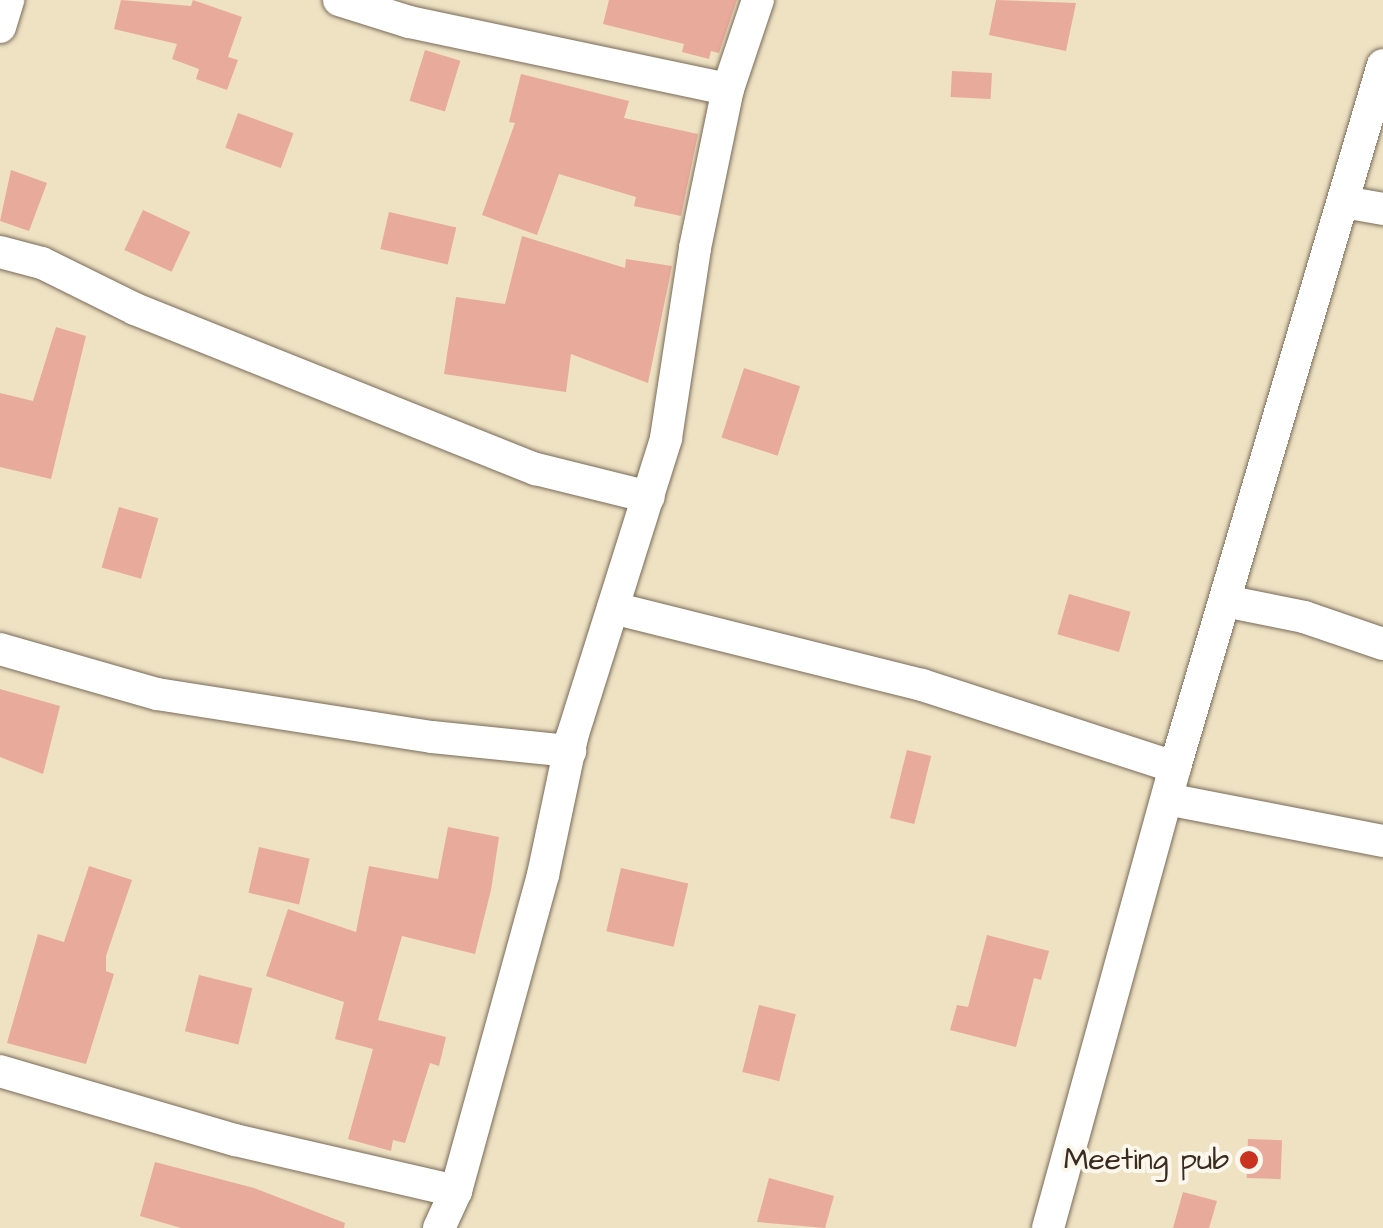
<!DOCTYPE html>
<html>
<head>
<meta charset="utf-8">
<style>
	body { margin:0 }
	#map { position:relative; width:1383px; height:1228px; overflow:hidden; background:#eee2c3; font-family:"Architects Daughter",sans-serif }
	div>[style] { position:absolute }
	.building>* { inset:0; background:#e8aa9a; transform-origin:0 0 }
	.roads { filter:drop-shadow(0 0 2px #7a6a58) drop-shadow(0 0 2px #7a6a58) }
	.minor>* { height:32px; margin:-16px; padding:0 16px; transform-origin:16px; border-radius:16px; background:#fff }
	.dots>* { width:28px; height:28px; translate:-50% -50%; box-sizing:border-box; border:5px solid #fbf7ec; border-radius:50% }
	span { translate:-50% -50%; white-space:nowrap; text-align:center; line-height:1.15; -webkit-text-stroke:8px #fbf7ec; paint-order:stroke }
	.poi-label { font-size:30px; color:#3b2a1e }
	.right { translate:-100% -50%; text-align:right }
</style>
</head>
<body>
<div id="map">
	<div class="building">
		<i style="clip-path:polygon(121px 0,191px 6px,193px 0,242px 17px,228px 57px,238px 60px,227px 90px,196px 79px,199px 69px,172px 59px,177px 44px,114px 29px)"></i>
		<i style="clip-path:polygon(609px 0,737px 0,719px 53px,711px 51px,709px 59px,682px 52px,684px 44px,603px 24px)"></i>
		<i style="clip-path:polygon(996px 0,1076px 3px,1066px 51px,989px 35px)"></i>
		<i style="left:425px;top:50px;width:37px;height:53px;rotate:17deg"></i>
		<i style="left:952px;top:71px;width:40px;height:26px;rotate:3deg"></i>
		<i style="clip-path:polygon(521px 74px,629px 101px,624px 118px,698px 134px,681px 216px,634px 206px,636px 197px,559px 174px,537px 235px,482px 215px,515px 123px,509px 122px)"></i>
		<i style="left:238px;top:113px;width:59px;height:37px;rotate:20deg"></i>
		<i style="clip-path:polygon(11px 170px,47px 183px,29px 231px,0 221px)"></i>
		<i style="left:143px;top:210px;width:52px;height:44px;rotate:25deg"></i>
		<i style="left:389px;top:212px;width:69px;height:38px;rotate:13deg"></i>
		<i style="clip-path:polygon(522px 236px,625px 268px,626px 259px,672px 266px,648px 383px,571px 354px,566px 392px,444px 374px,456px 297px,505px 304px)"></i>
		<i style="clip-path:polygon(56px 327px,86px 336px,51px 479px,0 467px,0 393px,33px 401px)"></i>
		<i style="left:744px;top:368px;width:59px;height:73px;rotate:18deg"></i>
		<i style="left:119px;top:507px;width:41px;height:63px;rotate:16deg"></i>
		<i style="left:1069px;top:594px;width:64px;height:42px;rotate:16deg"></i>
		<i style="clip-path:polygon(0 689px,60px 706px,43px 774px,0 757px)"></i>
		<i style="left:907px;top:750px;width:25px;height:70px;rotate:14deg"></i>
		<i style="clip-path:polygon(448px 827px,499px 837px,491px 890px,475px 954px,402px 936px,378px 1020px,446px 1037px,439px 1066px,430px 1063px,405px 1143px,393px 1140px,391px 1151px,348px 1139px,373px 1049px,335px 1039px,344px 1002px,266px 976px,288px 909px,356px 932px,369px 866px,438px 879px)"></i>
		<i style="left:259px;top:847px;width:52px;height:47px;rotate:13deg"></i>
		<i style="clip-path:polygon(89px 866px,132px 880px,106px 956px,106px 971px,114px 974px,86px 1064px,7px 1043px,38px 934px,64px 942px)"></i>
		<i style="left:621px;top:868px;width:69px;height:65px;rotate:13deg"></i>
		<i style="clip-path:polygon(987px 935px,1049px 951px,1041px 980px,1034px 978px,1016px 1047px,950px 1030px,957px 1005px,968px 1007px)"></i>
		<i style="left:199px;top:975px;width:55px;height:58px;rotate:14deg"></i>
		<i style="left:759px;top:1005px;width:38px;height:69px;rotate:14deg"></i>
		<i style="left:1248px;top:1139px;width:34px;height:39px;rotate:2deg"></i>
		<i style="clip-path:polygon(155px 1162px,254px 1188px,345px 1223px,344px 1228px,181px 1228px,140px 1216px)"></i>
		<i style="clip-path:polygon(769px 1178px,834px 1196px,825px 1228px,757px 1222px)"></i>
		<i style="clip-path:polygon(1183px 1192px,1217px 1201px,1209px 1228px,1173px 1228px)"></i>
	</div>
	<div class="roads">
		<div class="minor">
			<i style="left:339px;top:0;width:73px;rotate:17.4deg"></i>
			<i style="left:409px;top:22px;width:326px;rotate:11.9deg"></i>
			<i style="left:0;top:27px;width:28px;rotate:-73deg"></i>
			<i style="left:1344px;top:202px;width:40px;rotate:10deg"></i>
			<i style="left:0;top:252px;width:43px;rotate:14.7deg"></i>
			<i style="left:42px;top:263px;width:104px;rotate:26.3deg"></i>
			<i style="left:135px;top:309px;width:432px;rotate:21.8deg"></i>
			<i style="left:536px;top:469px;width:116px;rotate:13.9deg"></i>
			<i style="left:1225px;top:601px;width:81px;rotate:11.4deg"></i>
			<i style="left:1304px;top:617px;width:83px;rotate:18.9deg"></i>
			<i style="left:613px;top:608px;width:318px;rotate:14deg"></i>
			<i style="left:922px;top:685px;width:266px;rotate:18deg"></i>
			<i style="left:0;top:649px;width:163px;rotate:16deg"></i>
			<i style="left:157px;top:694px;width:278px;rotate:8.9deg"></i>
			<i style="left:432px;top:737px;width:139px;rotate:5.8deg"></i>
			<i style="left:1167px;top:799px;width:220px;rotate:11deg"></i>
			<i style="left:0;top:1071px;width:245px;rotate:16.4deg"></i>
			<i style="left:235px;top:1140px;width:227px;rotate:13deg"></i>
			<i style="left:439px;top:1228px;width:41px;rotate:-65.3deg"></i>
			<i style="left:456px;top:1191px;width:328px;rotate:-74.6deg"></i>
			<i style="left:543px;top:875px;width:141px;rotate:-78.1deg"></i>
			<i style="left:572px;top:737px;width:313px;rotate:-72.5deg"></i>
			<i style="left:666px;top:438px;width:192px;rotate:-81.3deg"></i>
			<i style="left:695px;top:248px;width:162px;rotate:-78.3deg"></i>
			<i style="left:728px;top:89px;width:94px;rotate:-71.4deg"></i>
			<i style="left:1048px;top:1228px;width:478px;rotate:-74.6deg"></i>
			<i style="left:1175px;top:767px;width:732px;rotate:-73.5deg"></i>
		</div>
	</div>
	<div class="dots">
		<i style="left:1249px;top:1160px;background:#c8321e"></i>
	</div>
	<div class="poi-label">
		<span class="right" style="left:1229px;top:1160px">Meeting pub</span>
	</div>
</div>
</body>
</html>
